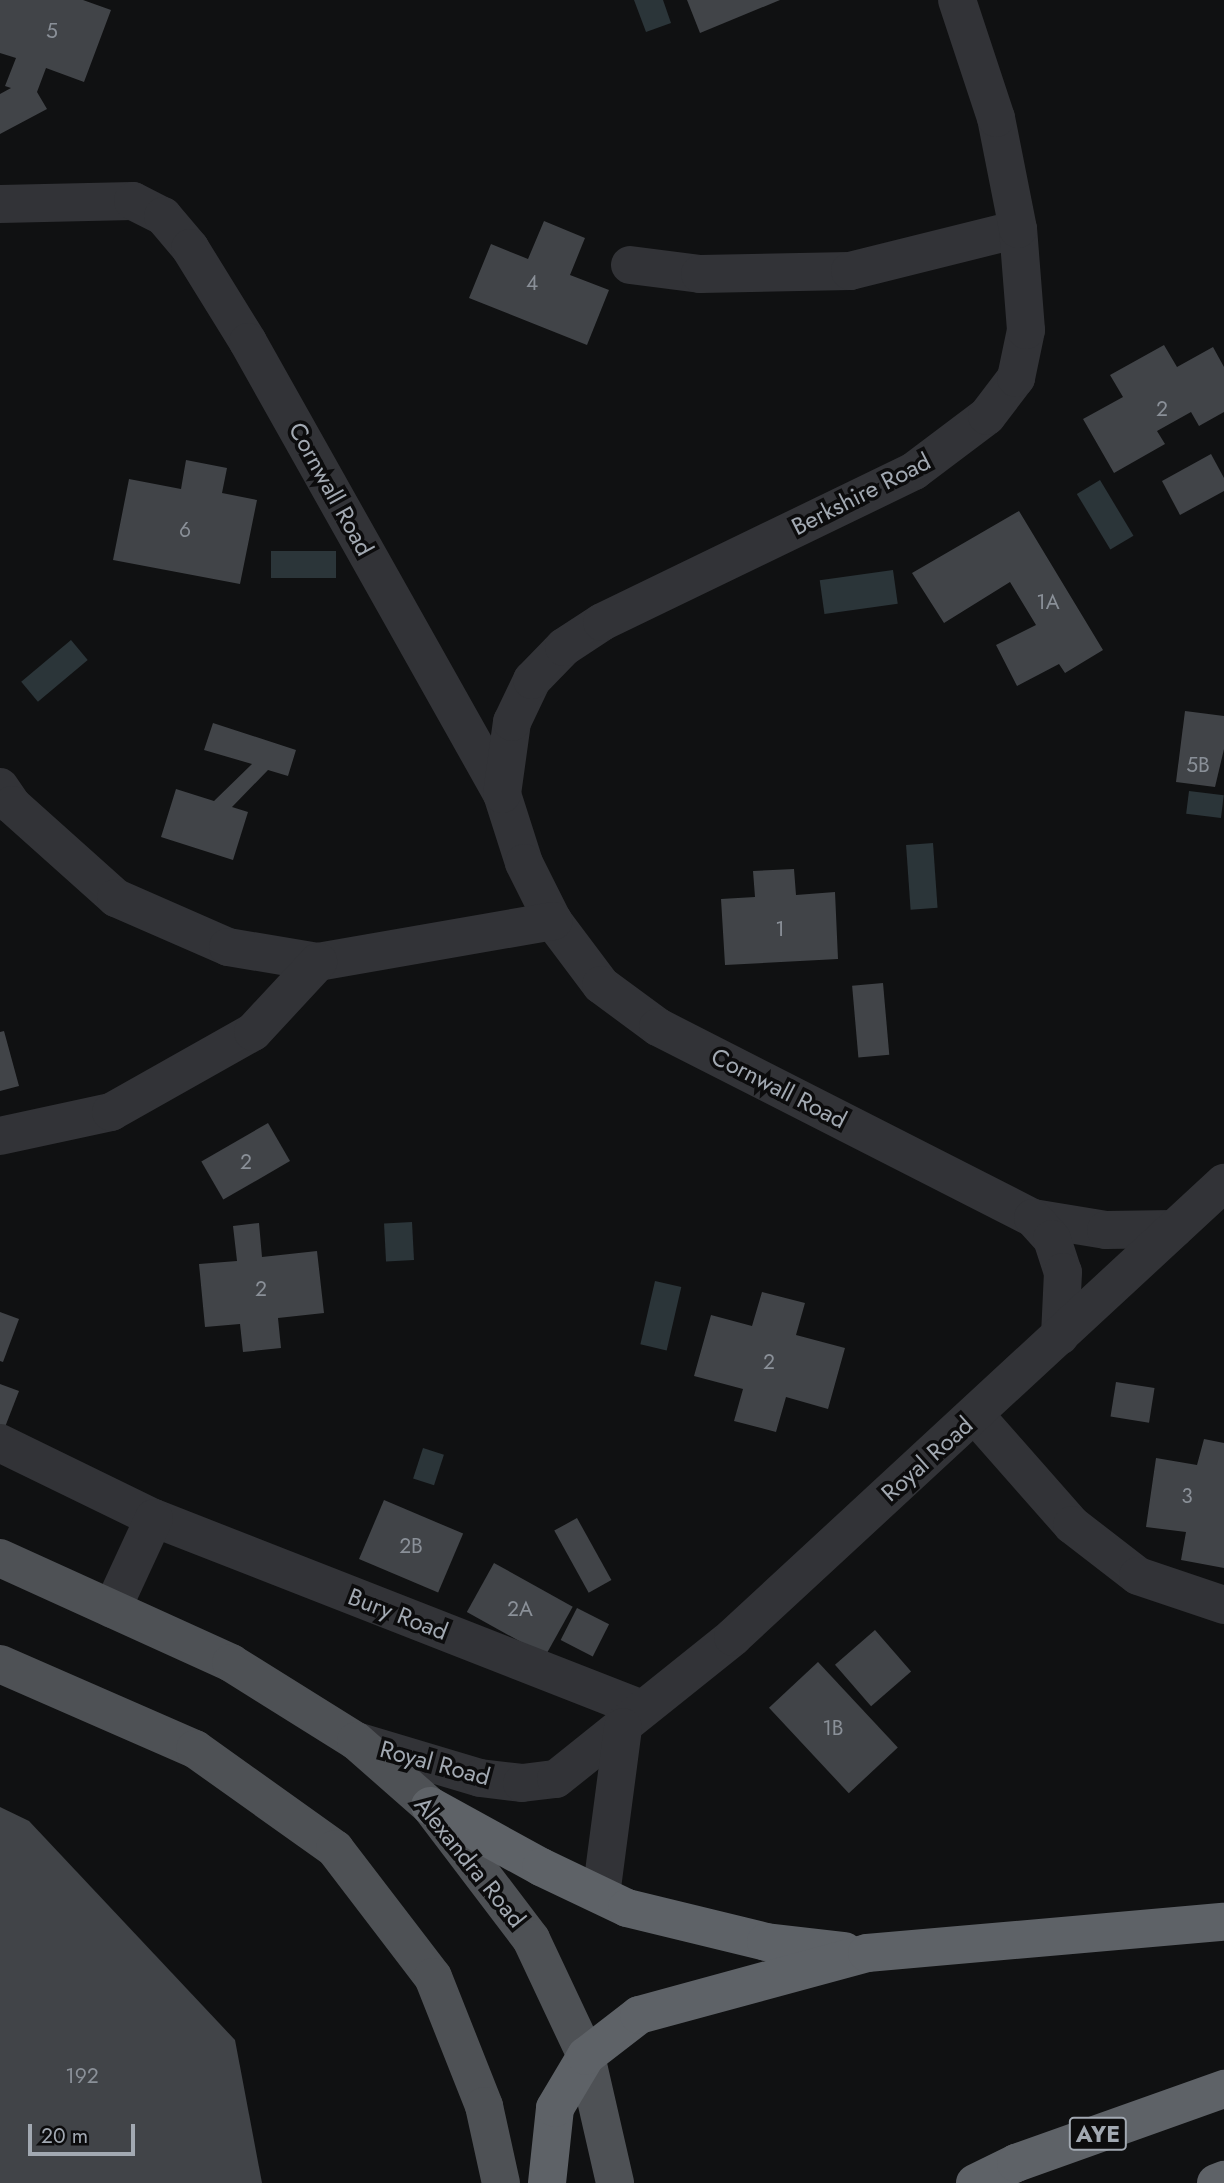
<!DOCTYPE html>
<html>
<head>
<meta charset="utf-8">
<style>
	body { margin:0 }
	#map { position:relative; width:1224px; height:2183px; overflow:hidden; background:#101112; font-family:Jost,sans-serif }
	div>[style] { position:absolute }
	.water>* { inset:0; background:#2b3539; transform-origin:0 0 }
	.building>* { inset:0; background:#414448; transform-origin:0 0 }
	.minor>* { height:38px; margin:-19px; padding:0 19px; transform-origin:19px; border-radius:19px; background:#323337 }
	.major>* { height:38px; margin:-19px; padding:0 19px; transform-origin:19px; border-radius:19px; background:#4e5155 }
	.highway>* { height:38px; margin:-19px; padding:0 19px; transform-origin:19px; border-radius:19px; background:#5e6267 }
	span { translate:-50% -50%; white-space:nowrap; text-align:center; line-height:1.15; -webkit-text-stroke:7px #0c0c0d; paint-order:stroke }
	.number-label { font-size:21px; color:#8a9098 }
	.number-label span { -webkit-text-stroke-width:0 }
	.shield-label span { padding:2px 5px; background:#0c0c0d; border:2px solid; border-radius:5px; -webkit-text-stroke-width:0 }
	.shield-label { font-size:23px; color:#a2a9b2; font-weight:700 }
	.street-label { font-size:24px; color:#a2a9b2 }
	.scale { position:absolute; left:28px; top:2124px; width:107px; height:32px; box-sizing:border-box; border:4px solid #a2a9b2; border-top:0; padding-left:9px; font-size:21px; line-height:24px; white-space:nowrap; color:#a2a9b2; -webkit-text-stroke:5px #0c0c0d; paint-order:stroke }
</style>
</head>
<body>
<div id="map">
	<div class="water">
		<i style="clip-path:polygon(634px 0,663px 0,671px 23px,646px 32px)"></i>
		<i style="left:1100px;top:480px;width:65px;height:27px;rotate:59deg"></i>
		<i style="left:271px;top:551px;width:65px;height:27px"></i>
		<i style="left:893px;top:570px;width:34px;height:74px;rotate:82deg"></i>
		<i style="left:71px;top:640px;width:26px;height:65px;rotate:50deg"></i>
		<i style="left:1189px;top:791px;width:35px;height:23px;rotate:7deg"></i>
		<i style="left:933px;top:843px;width:65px;height:27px;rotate:86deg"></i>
		<i style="left:412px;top:1222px;width:38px;height:28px;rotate:87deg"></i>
		<i style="left:655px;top:1281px;width:27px;height:65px;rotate:13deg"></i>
		<i style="left:423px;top:1448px;width:22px;height:32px;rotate:18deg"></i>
	</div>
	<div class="building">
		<i style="clip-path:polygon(0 0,83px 0,111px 10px,84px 82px,46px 68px,37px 92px,47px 109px,0 134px,0 94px,11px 88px,5px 86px,16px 58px,0 53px)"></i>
		<i style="clip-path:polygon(687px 0,780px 0,700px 33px)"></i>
		<i style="clip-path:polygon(544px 221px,585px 238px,570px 275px,609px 290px,587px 345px,469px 298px,491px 244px,528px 259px)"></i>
		<i style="clip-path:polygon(1164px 345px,1177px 367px,1213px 347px,1224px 367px,1224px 412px,1199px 426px,1191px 412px,1157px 431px,1165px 444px,1114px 473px,1083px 419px,1123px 397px,1110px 375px)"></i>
		<i style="clip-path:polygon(1211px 454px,1224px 478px,1224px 491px,1180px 515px,1162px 481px)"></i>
		<i style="clip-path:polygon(186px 460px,227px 468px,222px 493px,257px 500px,240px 584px,113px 560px,129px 479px,181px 489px)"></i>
		<i style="clip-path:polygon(1019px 511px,1103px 650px,1065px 673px,1059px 664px,1017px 686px,996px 645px,1036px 625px,1010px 582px,944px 623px,912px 573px)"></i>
		<i style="clip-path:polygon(1185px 711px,1224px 716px,1224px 749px,1215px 787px,1176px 782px)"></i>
		<i style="clip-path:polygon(213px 723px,296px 750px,288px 776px,268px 770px,232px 807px,248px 812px,233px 860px,161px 837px,176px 789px,214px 801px,252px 764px,204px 750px)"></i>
		<i style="clip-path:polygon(794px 869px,796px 895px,835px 892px,838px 959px,725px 965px,721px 899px,755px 897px,753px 871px)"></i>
		<i style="left:883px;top:983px;width:72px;height:31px;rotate:85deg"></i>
		<i style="clip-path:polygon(4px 1031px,19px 1086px,0 1091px,0 1032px)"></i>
		<i style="left:268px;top:1123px;width:44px;height:77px;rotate:60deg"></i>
		<i style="clip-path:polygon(259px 1223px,262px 1257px,317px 1251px,324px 1313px,278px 1318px,281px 1348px,243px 1352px,240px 1324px,205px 1327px,199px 1264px,237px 1261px,233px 1226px)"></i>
		<i style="clip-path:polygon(762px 1292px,805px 1303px,796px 1335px,845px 1348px,828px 1409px,786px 1397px,776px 1432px,734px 1421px,743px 1389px,694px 1376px,711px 1315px,752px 1326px)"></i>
		<i style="clip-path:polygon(0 1312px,19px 1319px,3px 1362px,0 1361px)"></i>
		<i style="left:1116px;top:1382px;width:39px;height:35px;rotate:9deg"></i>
		<i style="clip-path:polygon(0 1384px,19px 1391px,5px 1427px,0 1425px)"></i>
		<i style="clip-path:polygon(1204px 1439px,1224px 1443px,1224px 1568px,1181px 1560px,1186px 1532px,1146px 1527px,1156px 1458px,1197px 1465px)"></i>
		<i style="left:384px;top:1500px;width:86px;height:64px;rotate:23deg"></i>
		<i style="left:577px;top:1518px;width:71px;height:26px;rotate:61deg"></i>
		<i style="left:494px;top:1563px;width:90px;height:56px;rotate:29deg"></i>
		<i style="left:577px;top:1608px;width:36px;height:36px;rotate:27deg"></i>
		<i style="left:875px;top:1630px;width:55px;height:53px;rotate:49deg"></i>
		<i style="left:818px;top:1662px;width:117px;height:67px;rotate:47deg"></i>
		<i style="clip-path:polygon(0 1807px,29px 1821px,235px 2040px,262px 2183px,0 2183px)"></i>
	</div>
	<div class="minor">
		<i style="left:0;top:204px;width:133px;rotate:-1.3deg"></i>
		<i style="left:133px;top:201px;width:34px;rotate:27deg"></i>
		<i style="left:163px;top:216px;width:42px;rotate:49.8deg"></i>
		<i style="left:190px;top:248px;width:110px;rotate:58.3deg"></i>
		<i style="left:248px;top:342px;width:518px;rotate:60.67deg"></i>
		<i style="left:502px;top:794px;width:72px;rotate:72.3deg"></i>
		<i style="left:524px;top:863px;width:65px;rotate:63.4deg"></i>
		<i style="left:553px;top:921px;width:80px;rotate:53.1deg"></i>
		<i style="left:601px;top:985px;width:71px;rotate:36.4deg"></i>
		<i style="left:658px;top:1027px;width:421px;rotate:27deg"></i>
		<i style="left:1033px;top:1218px;width:74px;rotate:9.3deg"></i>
		<i style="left:1106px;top:1230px;width:68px;rotate:-0.8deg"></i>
		<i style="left:630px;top:265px;width:71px;rotate:7.3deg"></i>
		<i style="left:700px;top:274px;width:150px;rotate:-1.1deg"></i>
		<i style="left:850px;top:271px;width:173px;rotate:-14deg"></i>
		<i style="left:0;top:787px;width:22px;rotate:56deg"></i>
		<i style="left:12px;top:805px;width:140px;rotate:41.8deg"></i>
		<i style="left:116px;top:898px;width:122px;rotate:23.6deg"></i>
		<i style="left:228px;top:947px;width:91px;rotate:9.5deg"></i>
		<i style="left:318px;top:962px;width:239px;rotate:-9.9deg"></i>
		<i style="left:502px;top:794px;width:73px;rotate:-82.1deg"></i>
		<i style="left:512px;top:722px;width:47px;rotate:-64.5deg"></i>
		<i style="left:532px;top:680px;width:46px;rotate:-45.9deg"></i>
		<i style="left:564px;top:647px;width:45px;rotate:-33.3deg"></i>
		<i style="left:602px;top:622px;width:347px;rotate:-25.8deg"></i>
		<i style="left:914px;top:471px;width:91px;rotate:-37deg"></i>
		<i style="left:987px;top:416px;width:48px;rotate:-52.7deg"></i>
		<i style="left:1016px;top:378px;width:49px;rotate:-78.2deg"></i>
		<i style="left:1026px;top:330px;width:101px;rotate:-94.5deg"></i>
		<i style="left:1018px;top:229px;width:113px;rotate:-101.2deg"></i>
		<i style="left:996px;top:118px;width:124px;rotate:-108.3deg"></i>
		<i style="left:0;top:1136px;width:114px;rotate:-12.2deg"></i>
		<i style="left:111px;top:1112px;width:163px;rotate:-29.4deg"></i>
		<i style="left:253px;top:1032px;width:96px;rotate:-47.1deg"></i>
		<i style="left:1033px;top:1218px;width:28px;rotate:48deg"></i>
		<i style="left:1052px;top:1239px;width:35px;rotate:72deg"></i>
		<i style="left:1063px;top:1272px;width:64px;rotate:92.7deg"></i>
		<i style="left:975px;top:1415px;width:147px;rotate:48.6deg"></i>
		<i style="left:1072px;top:1525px;width:83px;rotate:37.7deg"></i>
		<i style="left:1138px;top:1576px;width:91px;rotate:18.6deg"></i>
		<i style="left:0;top:1443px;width:171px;rotate:26deg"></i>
		<i style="left:154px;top:1518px;width:524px;rotate:21.38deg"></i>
		<i style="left:112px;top:1609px;width:100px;rotate:-65.2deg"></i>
		<i style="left:356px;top:1741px;width:129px;rotate:16.6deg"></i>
		<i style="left:480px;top:1778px;width:42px;rotate:6.8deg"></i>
		<i style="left:522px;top:1783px;width:34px;rotate:-7deg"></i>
		<i style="left:556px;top:1779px;width:227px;rotate:-38.7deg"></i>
		<i style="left:733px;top:1637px;width:669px;rotate:-42.76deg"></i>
		<i style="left:601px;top:1895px;width:169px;rotate:-82.5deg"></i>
	</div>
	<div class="major">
		<i style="left:0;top:1558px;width:254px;rotate:24.4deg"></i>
		<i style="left:231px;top:1663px;width:147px;rotate:32deg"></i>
		<i style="left:356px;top:1741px;width:98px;rotate:41.3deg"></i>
		<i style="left:430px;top:1806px;width:167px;rotate:52.8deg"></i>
		<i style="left:531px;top:1939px;width:129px;rotate:64.8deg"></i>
		<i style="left:586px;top:2056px;width:130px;rotate:77.1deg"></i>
		<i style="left:0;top:1664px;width:213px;rotate:23.6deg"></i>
		<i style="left:195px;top:1749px;width:172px;rotate:35.5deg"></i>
		<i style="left:335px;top:1849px;width:161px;rotate:52.6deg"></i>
		<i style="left:433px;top:1977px;width:139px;rotate:68.4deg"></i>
		<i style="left:484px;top:2106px;width:79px;rotate:77.6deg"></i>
	</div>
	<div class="highway">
		<i style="left:430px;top:1806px;width:127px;rotate:28.8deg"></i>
		<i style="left:541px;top:1867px;width:95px;rotate:25.5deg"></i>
		<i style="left:627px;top:1908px;width:143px;rotate:13.7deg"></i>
		<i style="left:766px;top:1942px;width:79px;rotate:6.6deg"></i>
		<i style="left:547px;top:2183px;width:75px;rotate:-83.9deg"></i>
		<i style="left:555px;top:2108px;width:61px;rotate:-59.2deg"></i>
		<i style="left:586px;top:2056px;width:67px;rotate:-37.7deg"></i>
		<i style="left:639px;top:2015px;width:236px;rotate:-15.2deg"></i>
		<i style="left:867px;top:1953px;width:358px;rotate:-5deg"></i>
		<i style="left:975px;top:2183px;width:46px;rotate:-26deg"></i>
		<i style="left:1016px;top:2163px;width:221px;rotate:-19.6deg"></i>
		<i style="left:1216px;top:2183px;width:9px;rotate:-21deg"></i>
	</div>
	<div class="number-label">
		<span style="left:52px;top:31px">5</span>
		<span style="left:532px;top:283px">4</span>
		<span style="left:1162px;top:409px">2</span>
		<span style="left:185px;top:530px">6</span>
		<span style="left:1048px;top:602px">1A</span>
		<span style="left:1198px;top:765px">5B</span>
		<span style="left:780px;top:929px">1</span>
		<span style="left:246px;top:1162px">2</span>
		<span style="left:261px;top:1289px">2</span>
		<span style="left:769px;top:1362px">2</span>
		<span style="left:1187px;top:1496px">3</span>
		<span style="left:411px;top:1546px">2B</span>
		<span style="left:520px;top:1609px">2A</span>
		<span style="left:833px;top:1728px">1B</span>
		<span style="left:82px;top:2076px">192</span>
	</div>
	<div class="shield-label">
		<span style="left:1098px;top:2134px">AYE</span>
	</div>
	<div class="street-label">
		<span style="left:331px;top:489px;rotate:61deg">Cornwall Road</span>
		<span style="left:861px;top:494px;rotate:-27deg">Berkshire Road</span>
		<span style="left:779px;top:1088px;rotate:27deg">Cornwall Road</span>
		<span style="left:927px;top:1459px;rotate:-42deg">Royal Road</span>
		<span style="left:398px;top:1614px;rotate:21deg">Bury Road</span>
		<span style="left:435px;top:1763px;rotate:15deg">Royal Road</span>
		<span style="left:470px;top:1862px;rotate:51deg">Alexandra Road</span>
	</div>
	<div class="scale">20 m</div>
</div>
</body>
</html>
